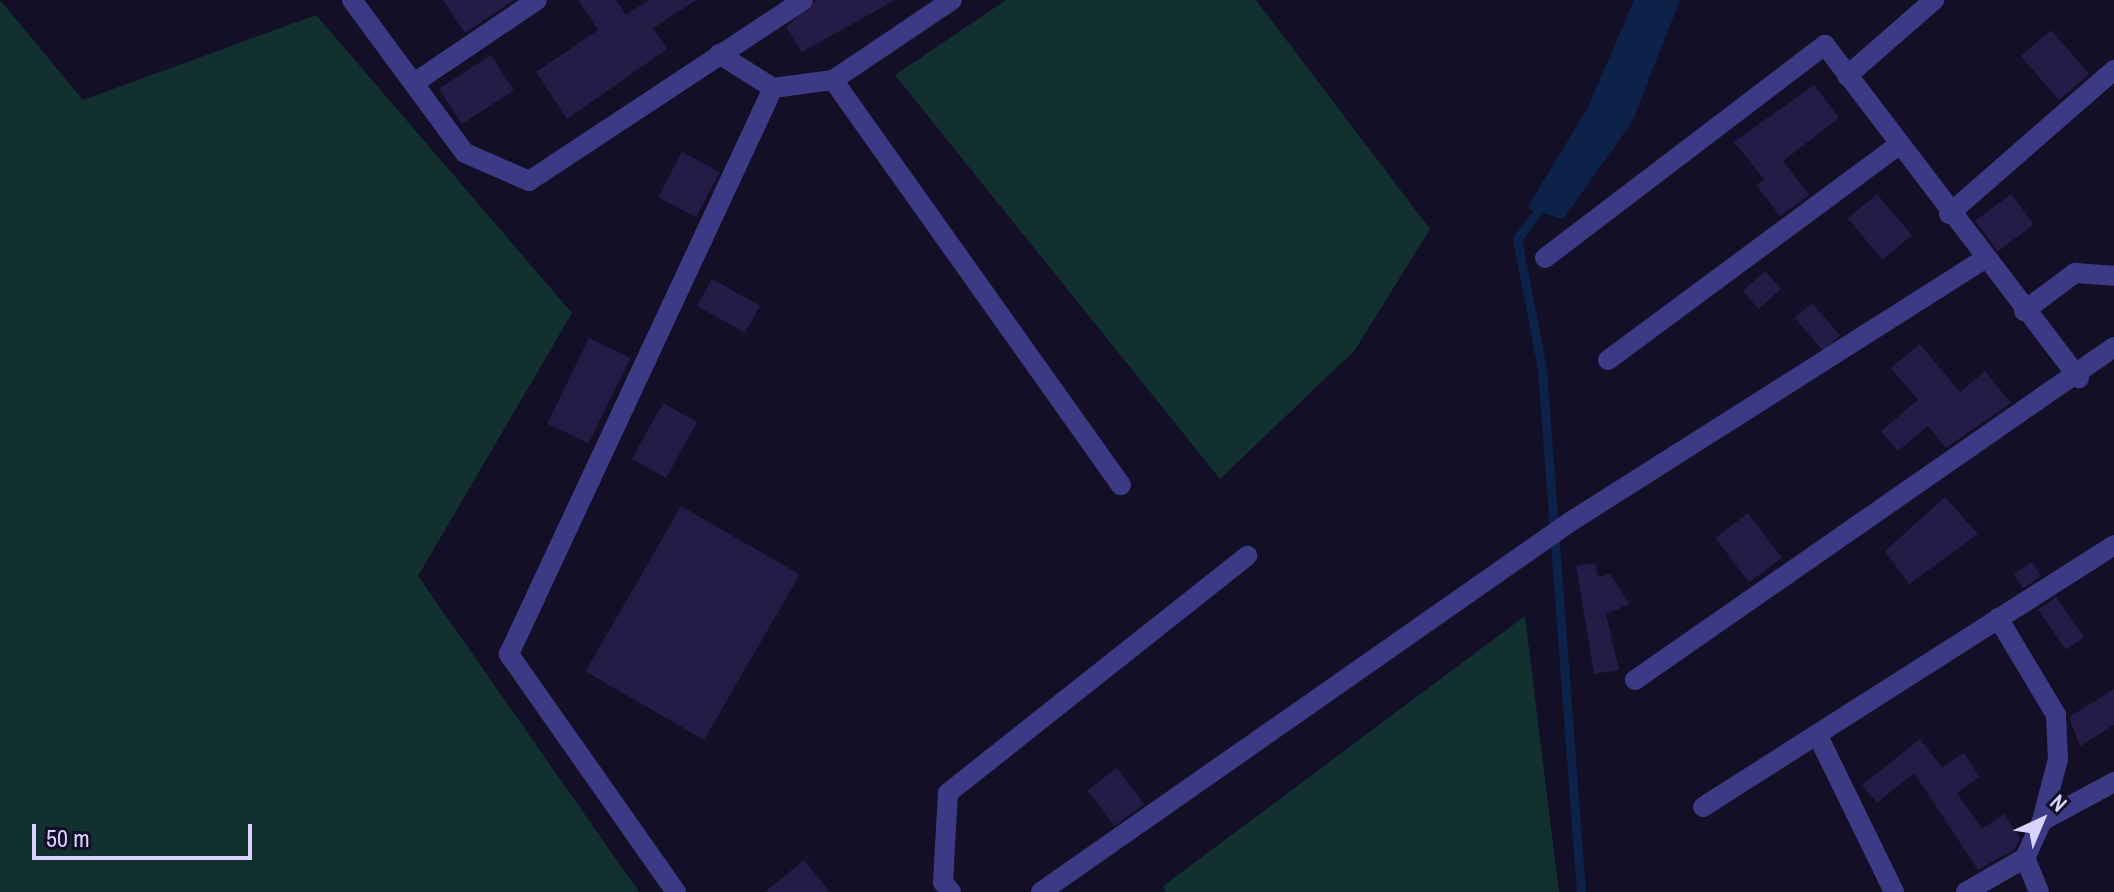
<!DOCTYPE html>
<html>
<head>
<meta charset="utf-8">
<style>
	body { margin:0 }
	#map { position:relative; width:2114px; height:892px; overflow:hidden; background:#130f26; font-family:"Archivo Narrow",sans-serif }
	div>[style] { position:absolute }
	.green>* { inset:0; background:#12302f }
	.water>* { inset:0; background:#0c2248 }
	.stream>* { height:9px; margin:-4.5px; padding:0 4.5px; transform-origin:4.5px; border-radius:4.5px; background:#0c2248 }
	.building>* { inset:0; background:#241b47; transform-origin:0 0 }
	.minor>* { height:20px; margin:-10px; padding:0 10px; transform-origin:10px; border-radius:10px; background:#3d3a85 }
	span { translate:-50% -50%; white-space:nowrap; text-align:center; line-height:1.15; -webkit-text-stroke:8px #130f26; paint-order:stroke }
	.north { position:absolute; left:2002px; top:780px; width:80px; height:80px; -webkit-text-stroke:6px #130f26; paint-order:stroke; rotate:44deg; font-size:22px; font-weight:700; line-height:32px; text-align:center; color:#d9d4ff }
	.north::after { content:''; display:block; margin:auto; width:28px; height:36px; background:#d9d4ff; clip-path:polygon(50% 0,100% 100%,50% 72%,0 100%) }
	.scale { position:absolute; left:32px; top:824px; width:220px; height:36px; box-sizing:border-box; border:4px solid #d9d4ff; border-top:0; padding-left:10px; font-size:24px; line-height:28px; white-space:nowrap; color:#d9d4ff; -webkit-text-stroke:6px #130f26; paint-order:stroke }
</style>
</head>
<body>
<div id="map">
	<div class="green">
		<i style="clip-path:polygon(0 0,83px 100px,316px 15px,572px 313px,418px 576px,639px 892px,0 892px)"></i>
		<i style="clip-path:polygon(1006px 0,1256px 0,1430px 229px,1355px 350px,1220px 479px,895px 75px)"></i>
		<i style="clip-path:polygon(1525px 616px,1559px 892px,1166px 892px,1163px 886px)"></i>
	</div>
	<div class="water">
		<i style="clip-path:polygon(1634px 0,1680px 0,1632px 122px,1563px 219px,1527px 208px,1587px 109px)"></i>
	</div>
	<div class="stream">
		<i style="left:1543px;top:204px;width:44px;rotate:126.6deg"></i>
		<i style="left:1517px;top:239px;width:132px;rotate:79.1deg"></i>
		<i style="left:1542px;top:369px;width:524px;rotate:85.74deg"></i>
	</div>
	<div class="building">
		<i style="clip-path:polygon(443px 0,514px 0,465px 33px)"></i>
		<i style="clip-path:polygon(578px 0,616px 0,626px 15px,649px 0,696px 0,653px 28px,667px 49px,567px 119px,536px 72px,598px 30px)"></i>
		<i style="clip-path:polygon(816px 0,895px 0,802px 52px,786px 27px)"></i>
		<i style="left:2051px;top:30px;width:58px;height:40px;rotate:49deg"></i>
		<i style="left:491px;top:55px;width:42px;height:62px;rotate:57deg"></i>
		<i style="clip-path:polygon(1814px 85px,1839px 118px,1783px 161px,1809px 195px,1780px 216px,1756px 185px,1764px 179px,1734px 142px)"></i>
		<i style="left:682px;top:152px;width:43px;height:51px;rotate:28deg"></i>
		<i style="left:1877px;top:194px;width:54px;height:38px;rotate:50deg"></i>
		<i style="left:2011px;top:194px;width:38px;height:45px;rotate:53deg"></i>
		<i style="left:1765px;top:271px;width:24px;height:30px;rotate:48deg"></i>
		<i style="left:712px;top:279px;width:55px;height:31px;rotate:29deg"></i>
		<i style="left:1812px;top:303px;width:43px;height:23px;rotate:49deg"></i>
		<i style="left:589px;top:338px;width:46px;height:95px;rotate:26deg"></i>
		<i style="clip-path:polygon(1920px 344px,1960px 392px,1985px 371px,2011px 403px,1946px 448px,1928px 426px,1898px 451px,1881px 431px,1918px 400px,1891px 368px)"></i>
		<i style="left:663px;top:403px;width:39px;height:64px;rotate:29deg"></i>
		<i style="clip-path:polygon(1945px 497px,1978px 534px,1909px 584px,1885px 551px)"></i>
		<i style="left:681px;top:506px;width:137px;height:191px;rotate:30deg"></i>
		<i style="left:1748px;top:513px;width:56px;height:41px;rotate:53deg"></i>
		<i style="left:2032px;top:562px;width:17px;height:22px;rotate:57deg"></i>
		<i style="clip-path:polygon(1595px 563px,1598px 577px,1610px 574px,1630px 604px,1606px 614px,1619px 670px,1594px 674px,1576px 566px)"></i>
		<i style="left:2056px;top:597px;width:49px;height:22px;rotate:55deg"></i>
		<i style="clip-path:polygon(2114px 689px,2114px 725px,2080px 746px,2069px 717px)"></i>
		<i style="clip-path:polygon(1920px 739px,1942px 767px,1964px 753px,1980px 777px,1957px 793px,1982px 829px,2004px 814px,2020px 838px,2015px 849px,1978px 870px,1914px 773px,1877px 803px,1862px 785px)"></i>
		<i style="left:1117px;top:768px;width:45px;height:37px;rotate:53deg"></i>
		<i style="clip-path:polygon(804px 860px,830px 892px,765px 892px)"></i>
	</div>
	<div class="minor">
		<i style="left:352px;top:0;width:190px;rotate:53.6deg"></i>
		<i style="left:465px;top:153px;width:70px;rotate:23.6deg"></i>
		<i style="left:529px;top:181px;width:328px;rotate:-33.4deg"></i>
		<i style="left:1847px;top:76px;width:116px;rotate:-41.1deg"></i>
		<i style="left:833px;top:80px;width:497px;rotate:54.6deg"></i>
		<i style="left:414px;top:83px;width:148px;rotate:-34deg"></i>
		<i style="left:773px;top:88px;width:61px;rotate:-7.6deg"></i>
		<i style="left:833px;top:80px;width:143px;rotate:-33.9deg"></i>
		<i style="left:1949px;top:214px;width:219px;rotate:-41.1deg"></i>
		<i style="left:1545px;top:258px;width:352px;rotate:-37.3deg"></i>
		<i style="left:1825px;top:45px;width:419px;rotate:52.7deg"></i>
		<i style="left:2024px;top:311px;width:64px;rotate:-36.7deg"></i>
		<i style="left:2075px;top:273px;width:39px;rotate:4deg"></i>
		<i style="left:1608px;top:360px;width:360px;rotate:-36.5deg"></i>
		<i style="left:1998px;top:618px;width:113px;rotate:59.1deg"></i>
		<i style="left:2056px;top:715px;width:44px;rotate:87.4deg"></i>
		<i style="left:2058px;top:759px;width:64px;rotate:104.5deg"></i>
		<i style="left:1635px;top:680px;width:583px;rotate:-34.81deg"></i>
		<i style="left:1817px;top:734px;width:176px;rotate:64deg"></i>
		<i style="left:1703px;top:807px;width:487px;rotate:-32.5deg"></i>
		<i style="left:676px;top:892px;width:291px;rotate:-125.1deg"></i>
		<i style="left:509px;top:654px;width:625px;rotate:-64.99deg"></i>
		<i style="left:773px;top:88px;width:64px;rotate:-147.8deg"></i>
		<i style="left:951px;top:892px;width:13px;rotate:-129deg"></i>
		<i style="left:943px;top:882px;width:89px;rotate:-86.8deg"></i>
		<i style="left:948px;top:793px;width:382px;rotate:-38.4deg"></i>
		<i style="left:1041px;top:892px;width:646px;rotate:-34.97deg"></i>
		<i style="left:1570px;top:522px;width:491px;rotate:-32.4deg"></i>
		<i style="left:1966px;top:892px;width:68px;rotate:-30deg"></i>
		<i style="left:2039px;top:892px;width:37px;rotate:-112deg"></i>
		<i style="left:2025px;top:858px;width:41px;rotate:-65.3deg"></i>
		<i style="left:2042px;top:821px;width:82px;rotate:-28.4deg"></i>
	</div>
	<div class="north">N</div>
	<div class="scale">50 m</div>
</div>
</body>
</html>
